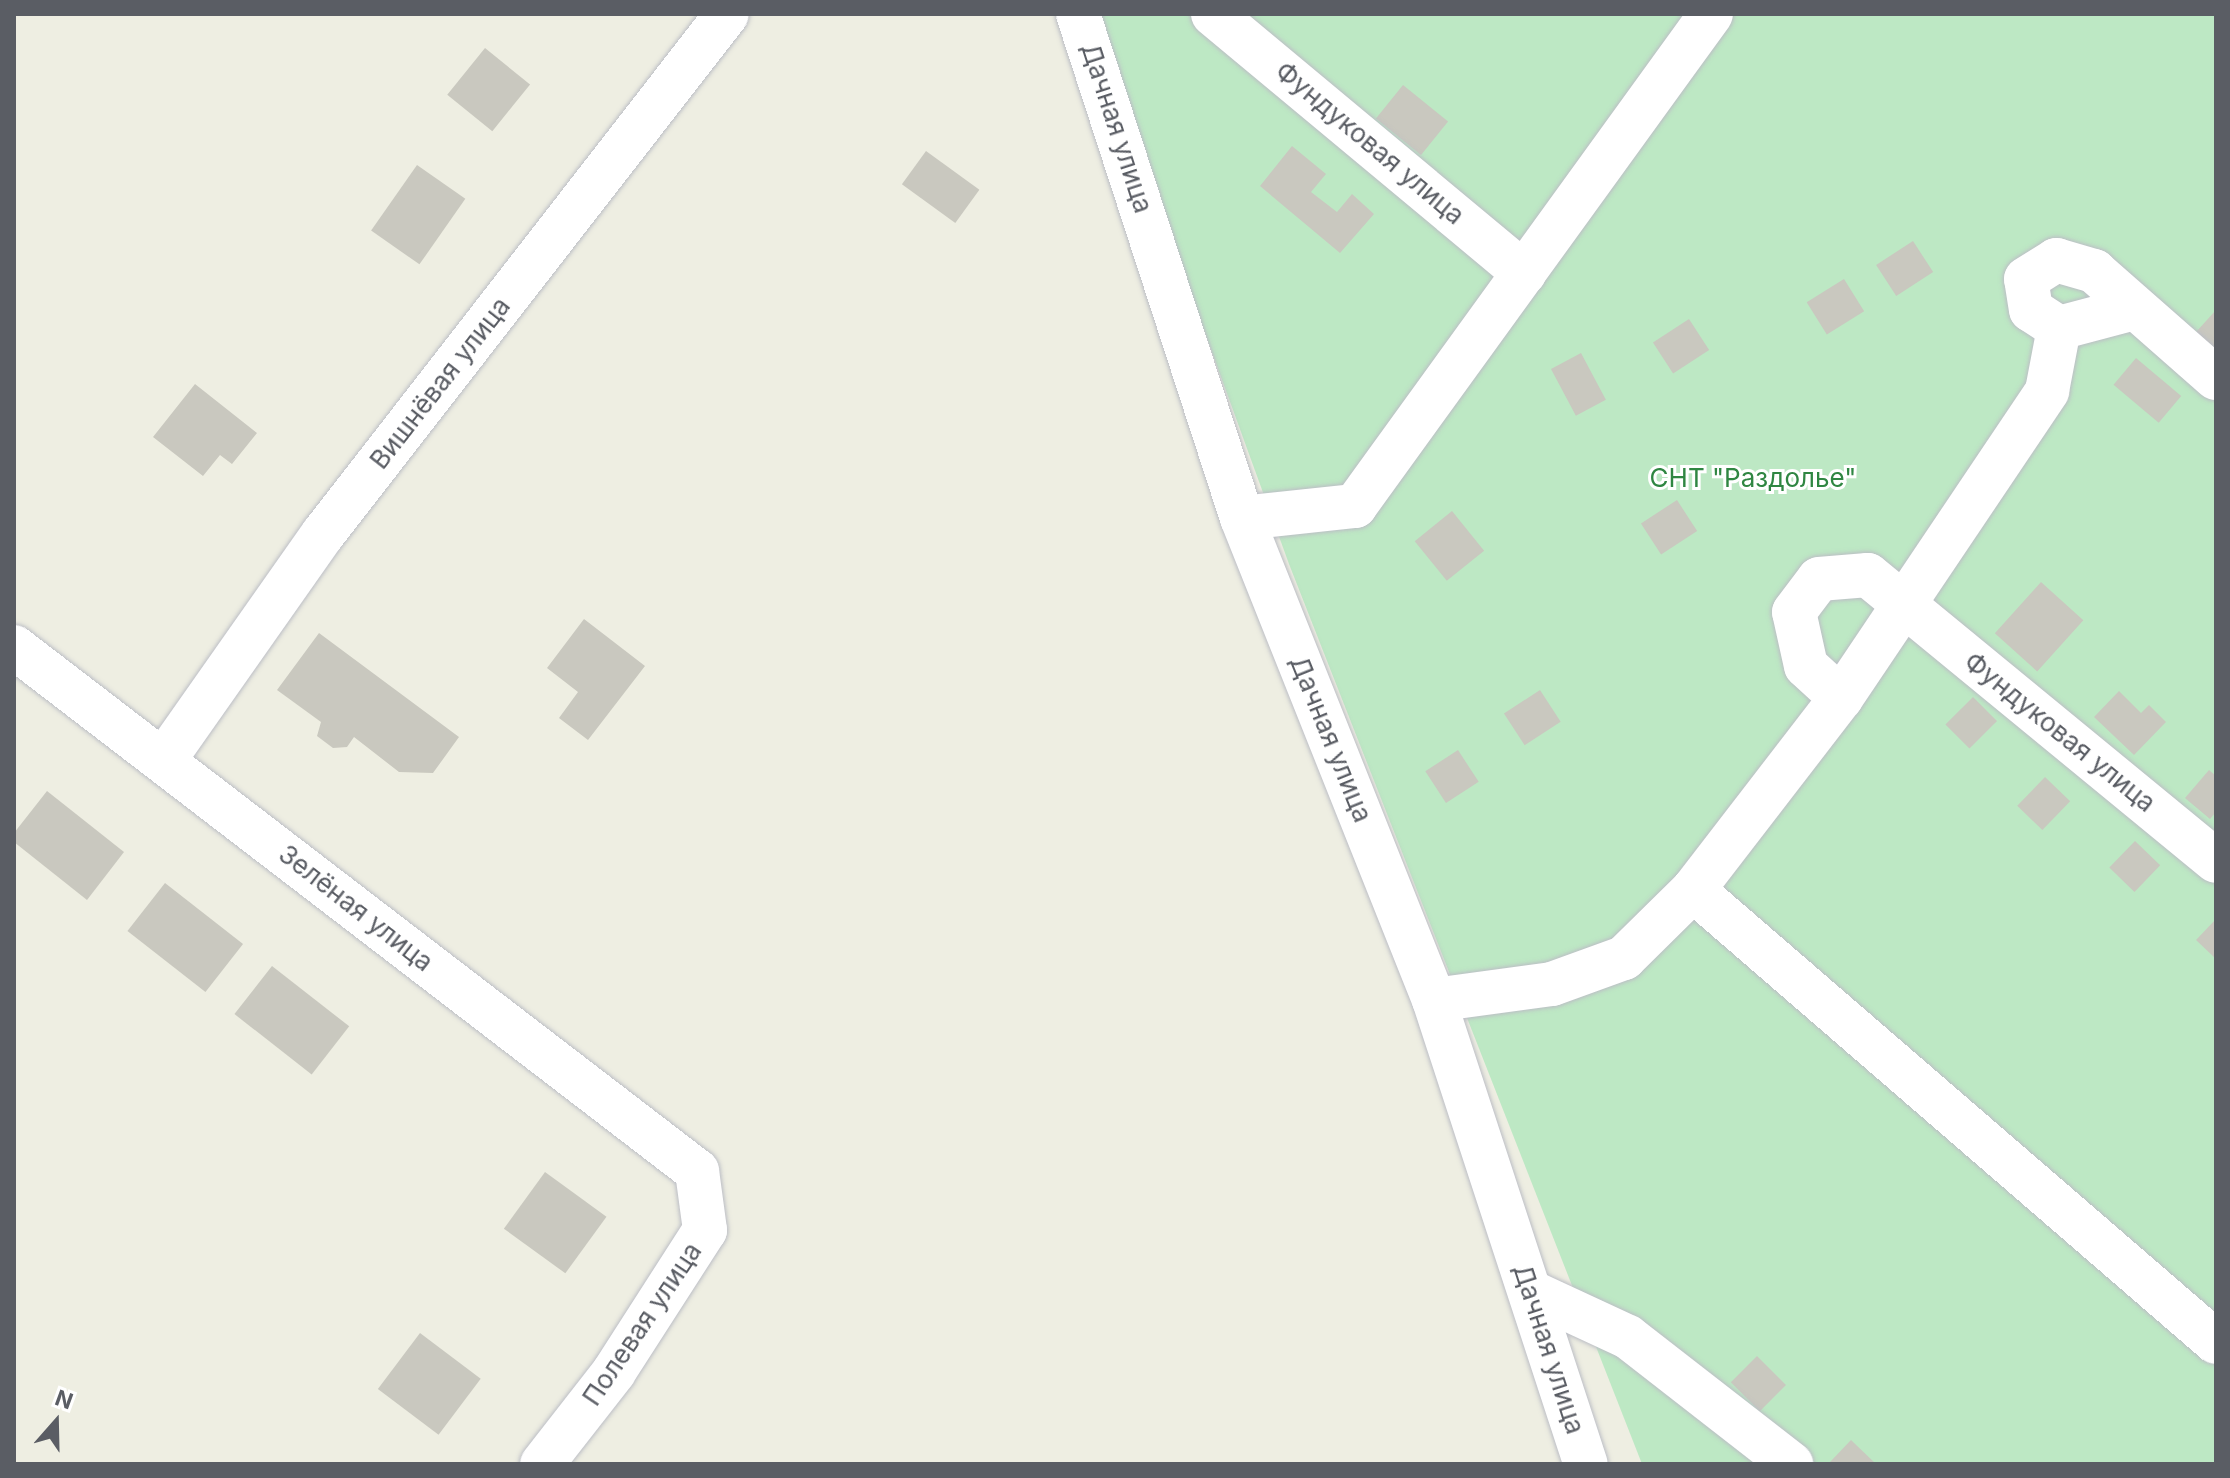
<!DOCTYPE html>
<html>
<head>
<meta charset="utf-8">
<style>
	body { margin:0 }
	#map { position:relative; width:2230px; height:1478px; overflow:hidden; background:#eeeee2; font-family:Inter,sans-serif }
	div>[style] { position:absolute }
	.green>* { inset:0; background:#bde8c4 }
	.building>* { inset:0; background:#c9c8bf; transform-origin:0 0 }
	.roads { filter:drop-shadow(0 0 2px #bcbec5) drop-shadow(0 0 2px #bcbec5) }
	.minor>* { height:44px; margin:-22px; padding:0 22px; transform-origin:22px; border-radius:22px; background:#fff }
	span { translate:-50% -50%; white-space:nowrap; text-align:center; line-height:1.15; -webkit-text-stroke:6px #fff; paint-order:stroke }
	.street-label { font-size:26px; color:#5a5d64 }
	.park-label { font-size:26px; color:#2f8642 }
	.frame { position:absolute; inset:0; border:16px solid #5a5d64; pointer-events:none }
	.north { position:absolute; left:16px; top:1382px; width:80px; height:80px; -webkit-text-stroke:6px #fff; paint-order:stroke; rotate:20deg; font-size:22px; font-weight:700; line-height:32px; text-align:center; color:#5a5d64 }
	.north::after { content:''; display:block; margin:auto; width:28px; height:36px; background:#5a5d64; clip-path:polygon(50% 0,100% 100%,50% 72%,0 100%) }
</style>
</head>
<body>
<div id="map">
	<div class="green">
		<i style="clip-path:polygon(1089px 14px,2216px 14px,2216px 1464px,1642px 1464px,1289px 564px)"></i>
	</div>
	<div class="building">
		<i style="left:485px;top:48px;width:58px;height:60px;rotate:39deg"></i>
		<i style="left:1403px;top:85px;width:58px;height:43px;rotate:39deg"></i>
		<i style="clip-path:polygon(1292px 146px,1326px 174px,1311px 192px,1337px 212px,1352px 194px,1374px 214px,1340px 253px,1260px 186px)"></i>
		<i style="left:926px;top:151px;width:66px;height:41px;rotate:36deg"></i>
		<i style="left:417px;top:165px;width:59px;height:80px;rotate:35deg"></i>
		<i style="left:1913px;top:241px;width:37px;height:44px;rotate:57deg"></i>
		<i style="left:1844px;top:279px;width:38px;height:44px;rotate:58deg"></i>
		<i style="clip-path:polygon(2216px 310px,2216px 347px,2215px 348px,2196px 332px)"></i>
		<i style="left:1689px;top:319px;width:37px;height:43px;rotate:57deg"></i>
		<i style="left:1581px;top:353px;width:53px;height:34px;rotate:62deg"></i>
		<i style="left:2136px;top:358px;width:59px;height:35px;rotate:40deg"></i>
		<i style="clip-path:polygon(195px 384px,257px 433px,232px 464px,220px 455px,203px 476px,153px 437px)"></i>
		<i style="left:1677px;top:500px;width:37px;height:43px;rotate:57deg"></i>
		<i style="left:1452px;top:511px;width:51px;height:48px;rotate:51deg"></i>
		<i style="left:2041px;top:582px;width:57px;height:69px;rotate:42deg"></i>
		<i style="clip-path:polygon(584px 619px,645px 666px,588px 740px,559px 718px,578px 692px,547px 668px)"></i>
		<i style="clip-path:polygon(319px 633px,459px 737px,433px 773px,399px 772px,354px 737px,347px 747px,333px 748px,317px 736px,321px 722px,277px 690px)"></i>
		<i style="left:1540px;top:690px;width:38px;height:43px;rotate:57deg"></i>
		<i style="clip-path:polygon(2119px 691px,2141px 713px,2149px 705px,2166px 722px,2134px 755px,2094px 717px)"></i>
		<i style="left:1973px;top:697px;width:34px;height:39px;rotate:45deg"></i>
		<i style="left:1458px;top:750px;width:38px;height:39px;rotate:57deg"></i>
		<i style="clip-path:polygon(2209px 770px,2216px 776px,2216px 812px,2210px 819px,2185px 798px)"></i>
		<i style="left:2045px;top:777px;width:35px;height:40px;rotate:44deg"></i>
		<i style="clip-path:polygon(47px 791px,124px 852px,87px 900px,14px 842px,14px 833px)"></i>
		<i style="left:2135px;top:841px;width:35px;height:37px;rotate:44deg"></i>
		<i style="left:165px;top:883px;width:99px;height:61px;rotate:38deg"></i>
		<i style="clip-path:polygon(2216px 919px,2216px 959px,2196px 940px)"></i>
		<i style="left:272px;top:966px;width:98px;height:61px;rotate:38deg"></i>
		<i style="left:545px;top:1172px;width:76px;height:70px;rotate:36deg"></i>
		<i style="left:420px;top:1333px;width:76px;height:70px;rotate:37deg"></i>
		<i style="left:1757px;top:1356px;width:41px;height:37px;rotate:45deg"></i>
		<i style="clip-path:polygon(1851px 1440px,1876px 1464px,1830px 1462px)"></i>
	</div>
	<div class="roads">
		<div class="minor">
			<i style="left:1078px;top:14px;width:530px;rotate:71.98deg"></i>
			<i style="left:1242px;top:518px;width:519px;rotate:68.28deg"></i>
			<i style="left:1434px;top:1000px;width:488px;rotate:71.9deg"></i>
			<i style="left:1213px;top:14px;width:405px;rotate:39.8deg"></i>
			<i style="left:2059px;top:328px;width:33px;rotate:-147deg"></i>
			<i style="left:2031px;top:310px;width:31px;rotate:-99deg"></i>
			<i style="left:2026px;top:279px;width:36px;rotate:-32deg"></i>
			<i style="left:2056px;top:260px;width:40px;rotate:16deg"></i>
			<i style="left:2094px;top:271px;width:162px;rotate:41.3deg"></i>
			<i style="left:1242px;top:518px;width:114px;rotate:-6.1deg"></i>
			<i style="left:1355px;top:506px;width:607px;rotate:-54.11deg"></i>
			<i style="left:14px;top:647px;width:861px;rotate:37.5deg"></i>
			<i style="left:697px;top:1171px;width:60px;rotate:82.3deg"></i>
			<i style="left:705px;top:1230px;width:169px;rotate:122.7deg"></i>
			<i style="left:614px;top:1372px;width:117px;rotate:128deg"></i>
			<i style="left:1841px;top:698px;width:47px;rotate:-137.6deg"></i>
			<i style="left:1806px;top:666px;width:55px;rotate:-102.5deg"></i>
			<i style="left:1794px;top:612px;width:41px;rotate:-52.9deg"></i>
			<i style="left:1819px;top:579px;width:49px;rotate:-4.7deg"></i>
			<i style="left:1868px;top:575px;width:450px;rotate:39.4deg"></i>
			<i style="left:164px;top:760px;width:276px;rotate:-54.9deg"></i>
			<i style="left:323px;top:534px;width:658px;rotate:-52.16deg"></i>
			<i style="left:1693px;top:890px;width:691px;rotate:40.84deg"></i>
			<i style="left:1434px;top:1000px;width:119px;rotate:-7.7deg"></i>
			<i style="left:1552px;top:984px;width:77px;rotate:-19.9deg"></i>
			<i style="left:1624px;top:958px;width:97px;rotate:-44.6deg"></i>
			<i style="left:1693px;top:890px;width:242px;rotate:-52.4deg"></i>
			<i style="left:1841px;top:698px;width:370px;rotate:-56.1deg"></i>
			<i style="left:2047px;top:391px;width:64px;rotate:-79.2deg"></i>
			<i style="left:2059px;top:328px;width:78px;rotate:-14.9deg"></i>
			<i style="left:1531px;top:1292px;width:107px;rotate:24.9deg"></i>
			<i style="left:1628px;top:1337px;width:207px;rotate:37.9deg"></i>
		</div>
	</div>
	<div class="street-label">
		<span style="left:1117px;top:128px;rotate:72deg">Дачная улица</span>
		<span style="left:1370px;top:143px;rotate:40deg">Фундуковая улица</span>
		<span style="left:440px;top:383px;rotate:-52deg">Вишнёвая улица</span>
		<span style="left:2060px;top:732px;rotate:39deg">Фундуковая улица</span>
		<span style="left:1331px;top:739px;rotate:68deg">Дачная улица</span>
		<span style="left:356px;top:908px;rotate:38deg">Зелёная улица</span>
		<span style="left:642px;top:1324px;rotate:-56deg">Полевая улица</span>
		<span style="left:1549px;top:1349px;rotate:72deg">Дачная улица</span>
	</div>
	<div class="park-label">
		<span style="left:1753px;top:478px">СНТ "Раздолье"</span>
	</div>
	<div class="frame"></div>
	<div class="north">N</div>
</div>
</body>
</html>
